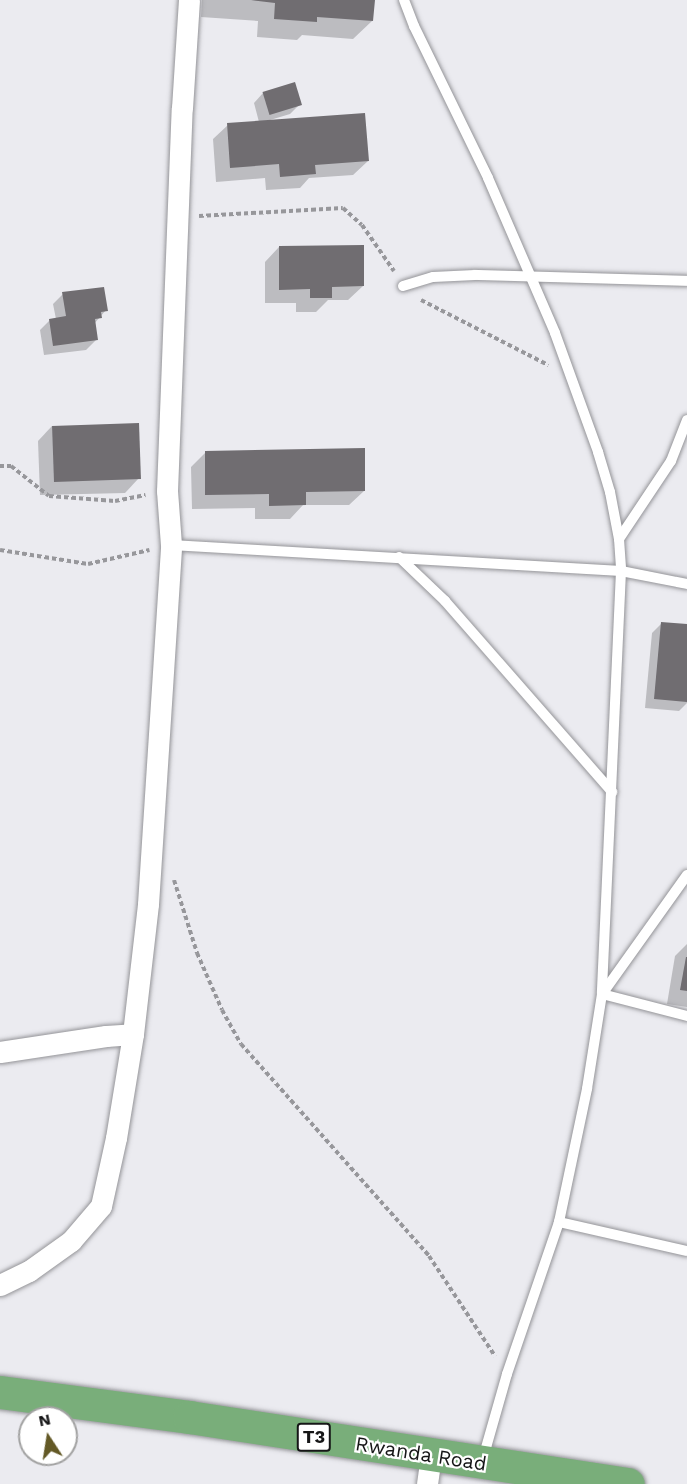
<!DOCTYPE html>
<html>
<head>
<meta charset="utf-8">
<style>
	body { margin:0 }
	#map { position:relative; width:687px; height:1484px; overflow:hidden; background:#ebebf0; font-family:"Work Sans",sans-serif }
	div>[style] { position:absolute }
	.shadow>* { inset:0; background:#0003 }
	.building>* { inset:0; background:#706d71; transform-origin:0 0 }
	.path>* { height:4px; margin-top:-2px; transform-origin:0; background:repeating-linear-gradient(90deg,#97979b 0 4.5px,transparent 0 7.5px) }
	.roads { filter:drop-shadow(0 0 2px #949498) drop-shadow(0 0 2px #949498) }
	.lane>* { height:10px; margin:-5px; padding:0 5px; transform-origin:5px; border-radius:5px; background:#fff }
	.street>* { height:21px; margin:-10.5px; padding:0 10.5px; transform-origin:10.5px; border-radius:10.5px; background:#fff }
	.highway>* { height:33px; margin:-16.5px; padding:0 16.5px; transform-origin:16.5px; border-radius:16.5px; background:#79ae7a }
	span { translate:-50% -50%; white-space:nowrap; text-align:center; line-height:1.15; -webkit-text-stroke:4.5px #fff; paint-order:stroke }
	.shield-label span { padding:2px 4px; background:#fff; border:2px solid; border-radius:4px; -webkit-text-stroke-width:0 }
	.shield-label { font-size:18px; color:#161617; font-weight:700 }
	.street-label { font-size:20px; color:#161617 }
	.north { position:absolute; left:18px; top:1406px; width:60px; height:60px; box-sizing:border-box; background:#fff; border:2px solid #a2a2a2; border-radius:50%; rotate:348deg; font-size:16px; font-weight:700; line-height:24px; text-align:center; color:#161617 }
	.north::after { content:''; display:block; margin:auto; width:21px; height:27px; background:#635926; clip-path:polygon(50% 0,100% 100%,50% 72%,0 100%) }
</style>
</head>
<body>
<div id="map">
	<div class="shadow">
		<i style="clip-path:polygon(202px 0,373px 0,372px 21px,353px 39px,302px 35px,297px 40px,257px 37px,258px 21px,201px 17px)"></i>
		<i style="clip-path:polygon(263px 93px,300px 104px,290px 114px,270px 120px,368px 161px,353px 175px,309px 178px,300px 188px,266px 190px,265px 178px,216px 182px,213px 139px,228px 125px,259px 122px,254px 103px)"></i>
		<i style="clip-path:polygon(279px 247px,363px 286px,348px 300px,328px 300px,316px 312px,296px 312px,296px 303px,265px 303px,265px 262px)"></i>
		<i style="clip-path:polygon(63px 294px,106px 310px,94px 324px,96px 340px,86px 350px,44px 355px,40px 330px,50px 320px,56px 319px,53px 304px)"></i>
		<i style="clip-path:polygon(52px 426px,139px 478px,125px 493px,40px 495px,38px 441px)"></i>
		<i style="clip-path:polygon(206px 452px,364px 491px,349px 505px,303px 505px,290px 519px,255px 519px,255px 508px,192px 509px,191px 467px)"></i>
		<i style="clip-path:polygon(662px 623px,687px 626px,687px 703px,679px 711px,645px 708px,652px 633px)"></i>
		<i style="clip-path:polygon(687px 944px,687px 1007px,667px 1004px,675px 956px)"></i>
	</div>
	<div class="building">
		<i style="clip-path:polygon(251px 0,375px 0,373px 21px,317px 17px,317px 22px,274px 19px,275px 3px)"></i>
		<i style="left:295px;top:82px;width:24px;height:34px;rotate:73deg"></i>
		<i style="clip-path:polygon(365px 113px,369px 161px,315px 165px,316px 174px,280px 177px,279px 164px,230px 168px,227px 123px)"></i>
		<i style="clip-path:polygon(364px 245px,364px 286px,332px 287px,332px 298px,310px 298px,310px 289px,279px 290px,279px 246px)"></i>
		<i style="clip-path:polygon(104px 287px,108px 311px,101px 312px,102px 318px,95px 319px,98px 340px,53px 346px,49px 319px,66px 316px,62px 292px)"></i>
		<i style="left:139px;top:423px;width:56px;height:87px;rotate:88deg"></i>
		<i style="clip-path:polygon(365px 448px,365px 491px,306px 492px,306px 505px,269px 506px,269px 494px,205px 495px,205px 451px)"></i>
		<i style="clip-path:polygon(661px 622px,687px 624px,687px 702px,654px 699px)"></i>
		<i style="clip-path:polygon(686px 957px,687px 957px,687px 991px,680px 990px)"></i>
	</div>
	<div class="path">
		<i style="left:199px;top:216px;width:144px;rotate:-3.2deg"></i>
		<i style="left:343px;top:208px;width:25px;rotate:42deg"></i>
		<i style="left:362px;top:225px;width:56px;rotate:55.2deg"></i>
		<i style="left:421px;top:300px;width:143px;rotate:27.1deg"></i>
		<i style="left:0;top:466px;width:11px"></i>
		<i style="left:11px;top:466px;width:48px;rotate:38.3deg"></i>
		<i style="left:49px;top:496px;width:66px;rotate:4.3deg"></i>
		<i style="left:115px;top:501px;width:31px;rotate:-11deg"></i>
		<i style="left:0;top:550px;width:89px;rotate:9deg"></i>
		<i style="left:88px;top:564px;width:63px;rotate:-12.9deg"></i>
		<i style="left:174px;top:880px;width:77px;rotate:72.5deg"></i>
		<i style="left:197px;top:953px;width:62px;rotate:66.3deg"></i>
		<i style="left:222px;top:1010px;width:39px;rotate:61deg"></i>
		<i style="left:241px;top:1044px;width:283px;rotate:48.4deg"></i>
		<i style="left:429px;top:1256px;width:120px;rotate:56.6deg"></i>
	</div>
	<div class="roads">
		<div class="lane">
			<i style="left:404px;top:0;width:28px;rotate:69deg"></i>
			<i style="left:414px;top:26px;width:169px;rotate:64deg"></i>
			<i style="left:488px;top:178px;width:169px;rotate:66.6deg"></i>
			<i style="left:555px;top:333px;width:127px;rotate:70.1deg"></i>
			<i style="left:598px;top:452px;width:42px;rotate:73.3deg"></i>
			<i style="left:610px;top:492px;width:48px;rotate:79.2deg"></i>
			<i style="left:619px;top:539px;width:32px;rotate:86deg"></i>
			<i style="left:621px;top:571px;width:423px;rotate:92.6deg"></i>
			<i style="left:602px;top:994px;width:96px;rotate:99deg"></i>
			<i style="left:587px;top:1089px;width:136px;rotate:101.9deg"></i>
			<i style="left:559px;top:1222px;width:161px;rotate:108.9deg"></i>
			<i style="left:507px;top:1374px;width:87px;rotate:105.9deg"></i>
			<i style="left:403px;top:286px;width:31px;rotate:-17deg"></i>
			<i style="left:433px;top:277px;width:42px;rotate:-2.7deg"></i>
			<i style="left:475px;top:275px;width:212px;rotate:1.6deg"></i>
			<i style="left:619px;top:539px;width:94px;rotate:-56.3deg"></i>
			<i style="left:671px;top:461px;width:44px;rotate:-68.7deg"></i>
			<i style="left:171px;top:545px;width:451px;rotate:3.3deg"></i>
			<i style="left:621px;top:571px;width:67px;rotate:11.1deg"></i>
			<i style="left:399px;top:557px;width:64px;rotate:43.7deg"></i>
			<i style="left:445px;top:601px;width:254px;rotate:48.8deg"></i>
			<i style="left:687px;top:875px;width:146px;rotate:125.5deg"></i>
			<i style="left:602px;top:994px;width:88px;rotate:14.5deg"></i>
			<i style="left:559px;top:1222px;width:131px;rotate:12.8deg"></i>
		</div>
		<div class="street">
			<i style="left:0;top:1052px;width:107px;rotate:-8.6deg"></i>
			<i style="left:106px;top:1036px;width:27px;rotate:-4deg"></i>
			<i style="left:0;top:1285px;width:32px;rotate:-26deg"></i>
			<i style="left:29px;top:1271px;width:52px;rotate:-35.5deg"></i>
			<i style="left:71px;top:1241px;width:46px;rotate:-49.4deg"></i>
			<i style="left:101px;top:1206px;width:70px;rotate:-77.6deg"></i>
			<i style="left:116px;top:1138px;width:105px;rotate:-80.7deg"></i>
			<i style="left:133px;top:1034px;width:131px;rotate:-83.4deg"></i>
			<i style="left:148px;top:904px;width:360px;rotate:-86.3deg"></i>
			<i style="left:171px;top:545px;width:54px;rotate:-94.2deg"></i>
			<i style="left:167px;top:491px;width:383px;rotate:-87.8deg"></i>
			<i style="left:182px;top:108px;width:108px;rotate:-86.3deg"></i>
			<i style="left:427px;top:1484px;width:29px;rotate:-82deg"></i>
		</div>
		<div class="highway">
			<i style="left:0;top:1392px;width:191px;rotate:7.5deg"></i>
			<i style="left:189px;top:1417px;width:444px;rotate:8.7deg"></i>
		</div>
	</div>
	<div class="shield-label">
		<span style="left:314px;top:1437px">T3</span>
	</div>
	<div class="street-label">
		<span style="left:421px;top:1454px;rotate:9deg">Rwanda Road</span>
	</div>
	<div class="north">N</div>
</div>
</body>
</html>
